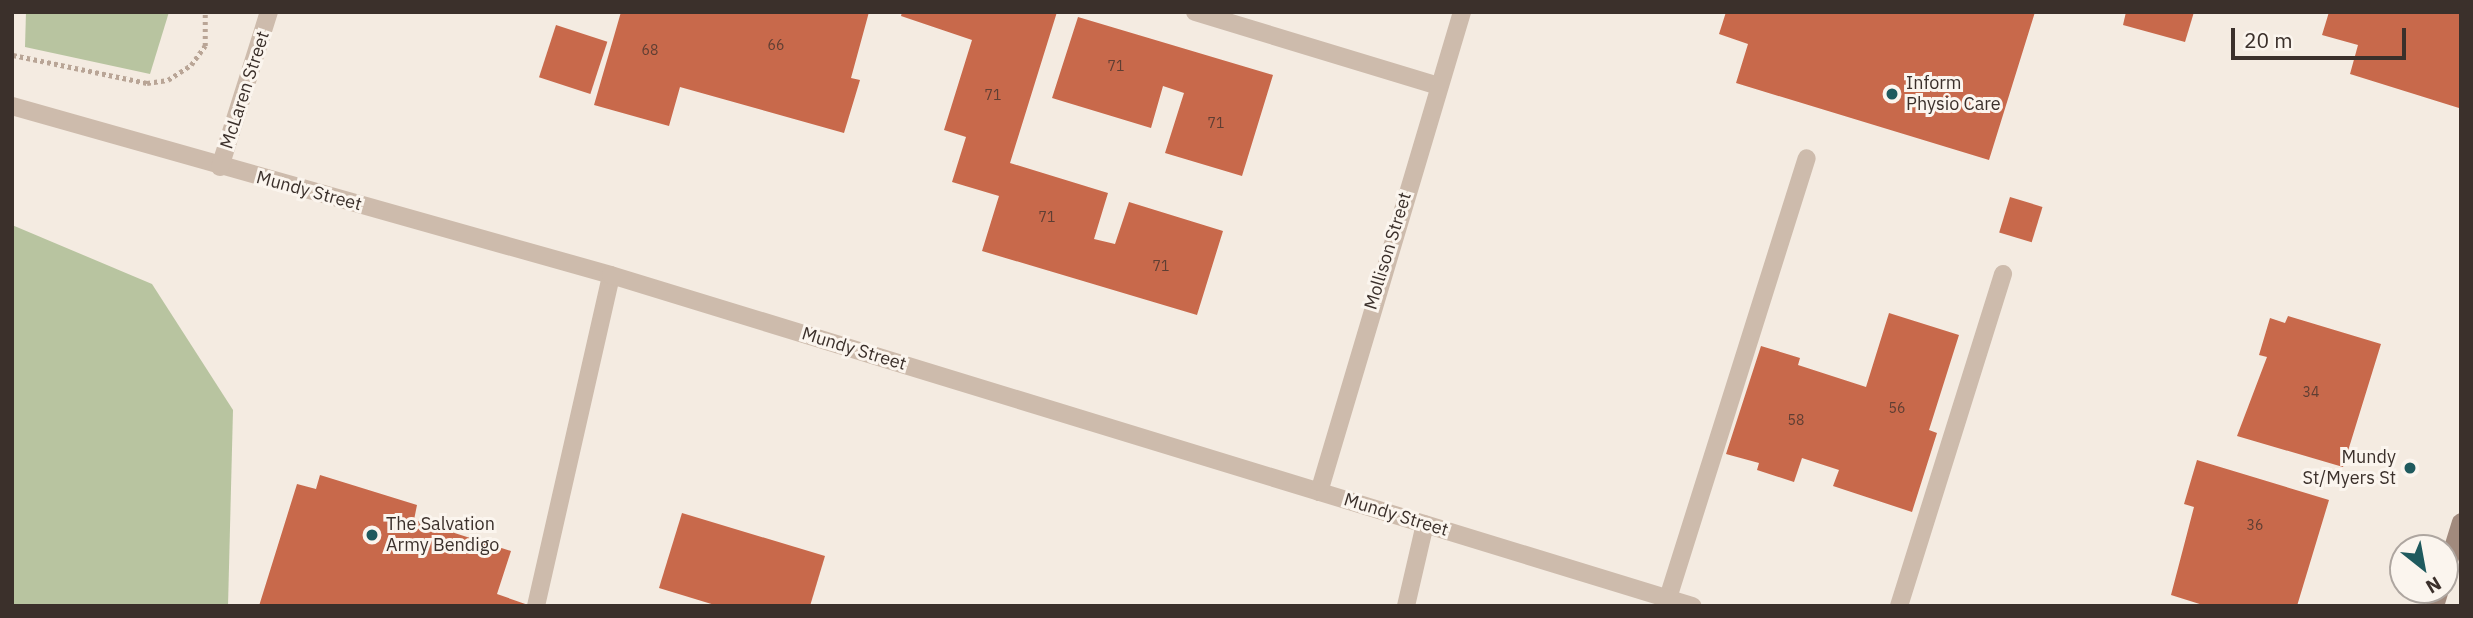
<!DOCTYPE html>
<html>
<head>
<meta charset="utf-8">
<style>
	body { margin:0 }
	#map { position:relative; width:2473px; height:618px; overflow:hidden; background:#f4ebe1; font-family:"IBM Plex Sans",sans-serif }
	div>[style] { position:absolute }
	.green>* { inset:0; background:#b8c4a0 }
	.building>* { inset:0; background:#c8694b; transform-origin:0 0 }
	.path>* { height:4.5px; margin-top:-2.25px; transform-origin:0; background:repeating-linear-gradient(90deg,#b9a596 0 3.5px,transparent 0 7px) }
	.service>* { height:18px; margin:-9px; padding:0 9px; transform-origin:9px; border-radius:9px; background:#cdbbac }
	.minor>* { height:18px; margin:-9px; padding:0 9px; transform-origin:9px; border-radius:9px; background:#cdbbac }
	.secondary>* { height:18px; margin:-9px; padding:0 9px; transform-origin:9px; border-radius:9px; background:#a18a7d }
	.dots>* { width:19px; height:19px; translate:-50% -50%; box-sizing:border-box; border:4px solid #fbf5ee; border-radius:50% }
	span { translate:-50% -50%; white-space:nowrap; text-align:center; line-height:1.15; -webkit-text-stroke:6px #fbf5ee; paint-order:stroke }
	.number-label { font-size:14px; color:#5e3e33 }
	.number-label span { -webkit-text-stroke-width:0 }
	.poi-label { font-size:18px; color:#3b302b }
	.left { translate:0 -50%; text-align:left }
	.right { translate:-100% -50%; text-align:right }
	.street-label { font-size:18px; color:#3b302b }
	.frame { position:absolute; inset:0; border:14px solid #3b302b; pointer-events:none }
	.north { position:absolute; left:2389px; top:534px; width:70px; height:70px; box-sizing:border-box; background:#fbf5ee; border:2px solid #aea6a0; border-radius:50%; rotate:149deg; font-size:19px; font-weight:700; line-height:28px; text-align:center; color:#3b302b }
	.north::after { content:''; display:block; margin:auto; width:24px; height:32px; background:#1f5a5e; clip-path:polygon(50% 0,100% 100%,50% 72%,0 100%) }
	.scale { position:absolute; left:2231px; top:28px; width:175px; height:32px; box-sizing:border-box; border:4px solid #3b302b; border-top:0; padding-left:9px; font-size:21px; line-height:24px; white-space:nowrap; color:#3b302b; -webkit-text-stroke:5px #fbf5ee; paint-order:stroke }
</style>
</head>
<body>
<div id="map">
	<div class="green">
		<i style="clip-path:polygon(26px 12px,169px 12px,150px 74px,25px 47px)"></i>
		<i style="clip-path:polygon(12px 225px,152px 284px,233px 410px,228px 606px,12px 606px)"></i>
	</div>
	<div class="building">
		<i style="clip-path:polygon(621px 12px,869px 12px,851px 78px,860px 80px,844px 133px,680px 87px,669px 126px,594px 105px)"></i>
		<i style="clip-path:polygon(902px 12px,1057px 12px,1010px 163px,1108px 193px,1094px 239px,1115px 244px,1129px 202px,1223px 231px,1197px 315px,982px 251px,999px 196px,952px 182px,966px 137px,944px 130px,972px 40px,901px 16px)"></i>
		<i style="clip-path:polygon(1726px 12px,2035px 12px,1989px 160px,1736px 83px,1748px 44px,1719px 34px)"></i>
		<i style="clip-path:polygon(2126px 12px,2194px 12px,2185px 42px,2123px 25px)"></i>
		<i style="clip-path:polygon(2329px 12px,2461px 12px,2459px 108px,2350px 74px,2358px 45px,2322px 35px)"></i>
		<i style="clip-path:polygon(1078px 17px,1273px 75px,1242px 176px,1165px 153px,1184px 93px,1163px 86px,1151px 128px,1052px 98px)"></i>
		<i style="left:556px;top:25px;width:54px;height:55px;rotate:18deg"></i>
		<i style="left:2010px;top:197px;width:34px;height:37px;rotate:17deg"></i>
		<i style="clip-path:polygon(1889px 313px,1959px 335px,1929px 430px,1937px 433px,1912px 512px,1833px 486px,1839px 470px,1802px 458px,1794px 482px,1757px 470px,1759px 463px,1726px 454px,1761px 346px,1800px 358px,1798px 365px,1866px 387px)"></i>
		<i style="clip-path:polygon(2288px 316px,2381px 344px,2343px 467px,2237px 436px,2267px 357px,2259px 355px,2270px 318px,2285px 323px)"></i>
		<i style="clip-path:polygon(2197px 460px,2329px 500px,2297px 606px,2206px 606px,2171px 595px,2194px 507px,2184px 504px)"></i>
		<i style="clip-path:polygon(320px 475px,417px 505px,414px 520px,511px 551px,497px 594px,531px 606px,259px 606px,297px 484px,316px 489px)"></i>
		<i style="clip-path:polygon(682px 513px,825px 556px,810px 606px,718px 606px,659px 588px)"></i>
	</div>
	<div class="path">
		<i style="left:13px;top:55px;width:137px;rotate:11.8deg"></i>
		<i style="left:147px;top:83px;width:21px;rotate:-8deg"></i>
		<i style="left:168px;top:80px;width:27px;rotate:-33deg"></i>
		<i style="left:191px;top:65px;width:24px;rotate:-54deg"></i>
		<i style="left:205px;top:46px;width:34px;rotate:-90deg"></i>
	</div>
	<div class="service">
		<i style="left:1195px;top:12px;width:255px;rotate:16.9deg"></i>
		<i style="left:1668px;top:598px;width:461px;rotate:-72.5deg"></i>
		<i style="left:536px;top:606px;width:339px;rotate:-77.2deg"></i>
		<i style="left:1899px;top:606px;width:348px;rotate:-72.6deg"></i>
	</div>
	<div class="minor">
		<i style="left:12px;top:106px;width:622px;rotate:15.76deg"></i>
		<i style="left:611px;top:275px;width:1131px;rotate:17.02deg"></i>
		<i style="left:220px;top:167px;width:163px;rotate:-72.5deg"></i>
		<i style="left:1319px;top:492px;width:501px;rotate:-73.41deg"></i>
		<i style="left:1406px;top:606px;width:84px;rotate:-77deg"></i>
	</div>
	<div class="secondary">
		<i style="left:2445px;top:574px;width:54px;rotate:-72.9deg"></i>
		<i style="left:2435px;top:606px;width:17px;rotate:-73deg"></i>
	</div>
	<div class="dots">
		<i style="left:1892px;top:94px;background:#1f5a5e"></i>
		<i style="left:2410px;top:468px;background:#1f5a5e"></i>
		<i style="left:372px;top:535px;background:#1f5a5e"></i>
	</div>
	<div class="number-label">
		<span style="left:776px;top:45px">66</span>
		<span style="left:650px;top:50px">68</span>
		<span style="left:1116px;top:66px">71</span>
		<span style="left:993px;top:95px">71</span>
		<span style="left:1216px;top:123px">71</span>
		<span style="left:1047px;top:217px">71</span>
		<span style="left:1161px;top:266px">71</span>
		<span style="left:2311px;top:392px">34</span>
		<span style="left:1897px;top:408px">56</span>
		<span style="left:1796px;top:420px">58</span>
		<span style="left:2255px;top:525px">36</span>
	</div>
	<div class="poi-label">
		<span class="left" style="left:1906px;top:94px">Inform<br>Physio Care</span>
		<span class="right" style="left:2396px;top:468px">Mundy<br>St/Myers St</span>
		<span class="left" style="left:386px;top:535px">The Salvation<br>Army Bendigo</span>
	</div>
	<div class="street-label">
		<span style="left:245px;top:90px;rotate:-72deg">McLaren Street</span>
		<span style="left:309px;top:191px;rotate:15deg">Mundy Street</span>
		<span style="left:1388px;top:251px;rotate:-73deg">Mollison Street</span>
		<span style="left:854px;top:349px;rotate:17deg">Mundy Street</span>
		<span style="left:1396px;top:515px;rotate:17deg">Mundy Street</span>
	</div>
	<div class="frame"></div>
	<div class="north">N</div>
	<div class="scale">20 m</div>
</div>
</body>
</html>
